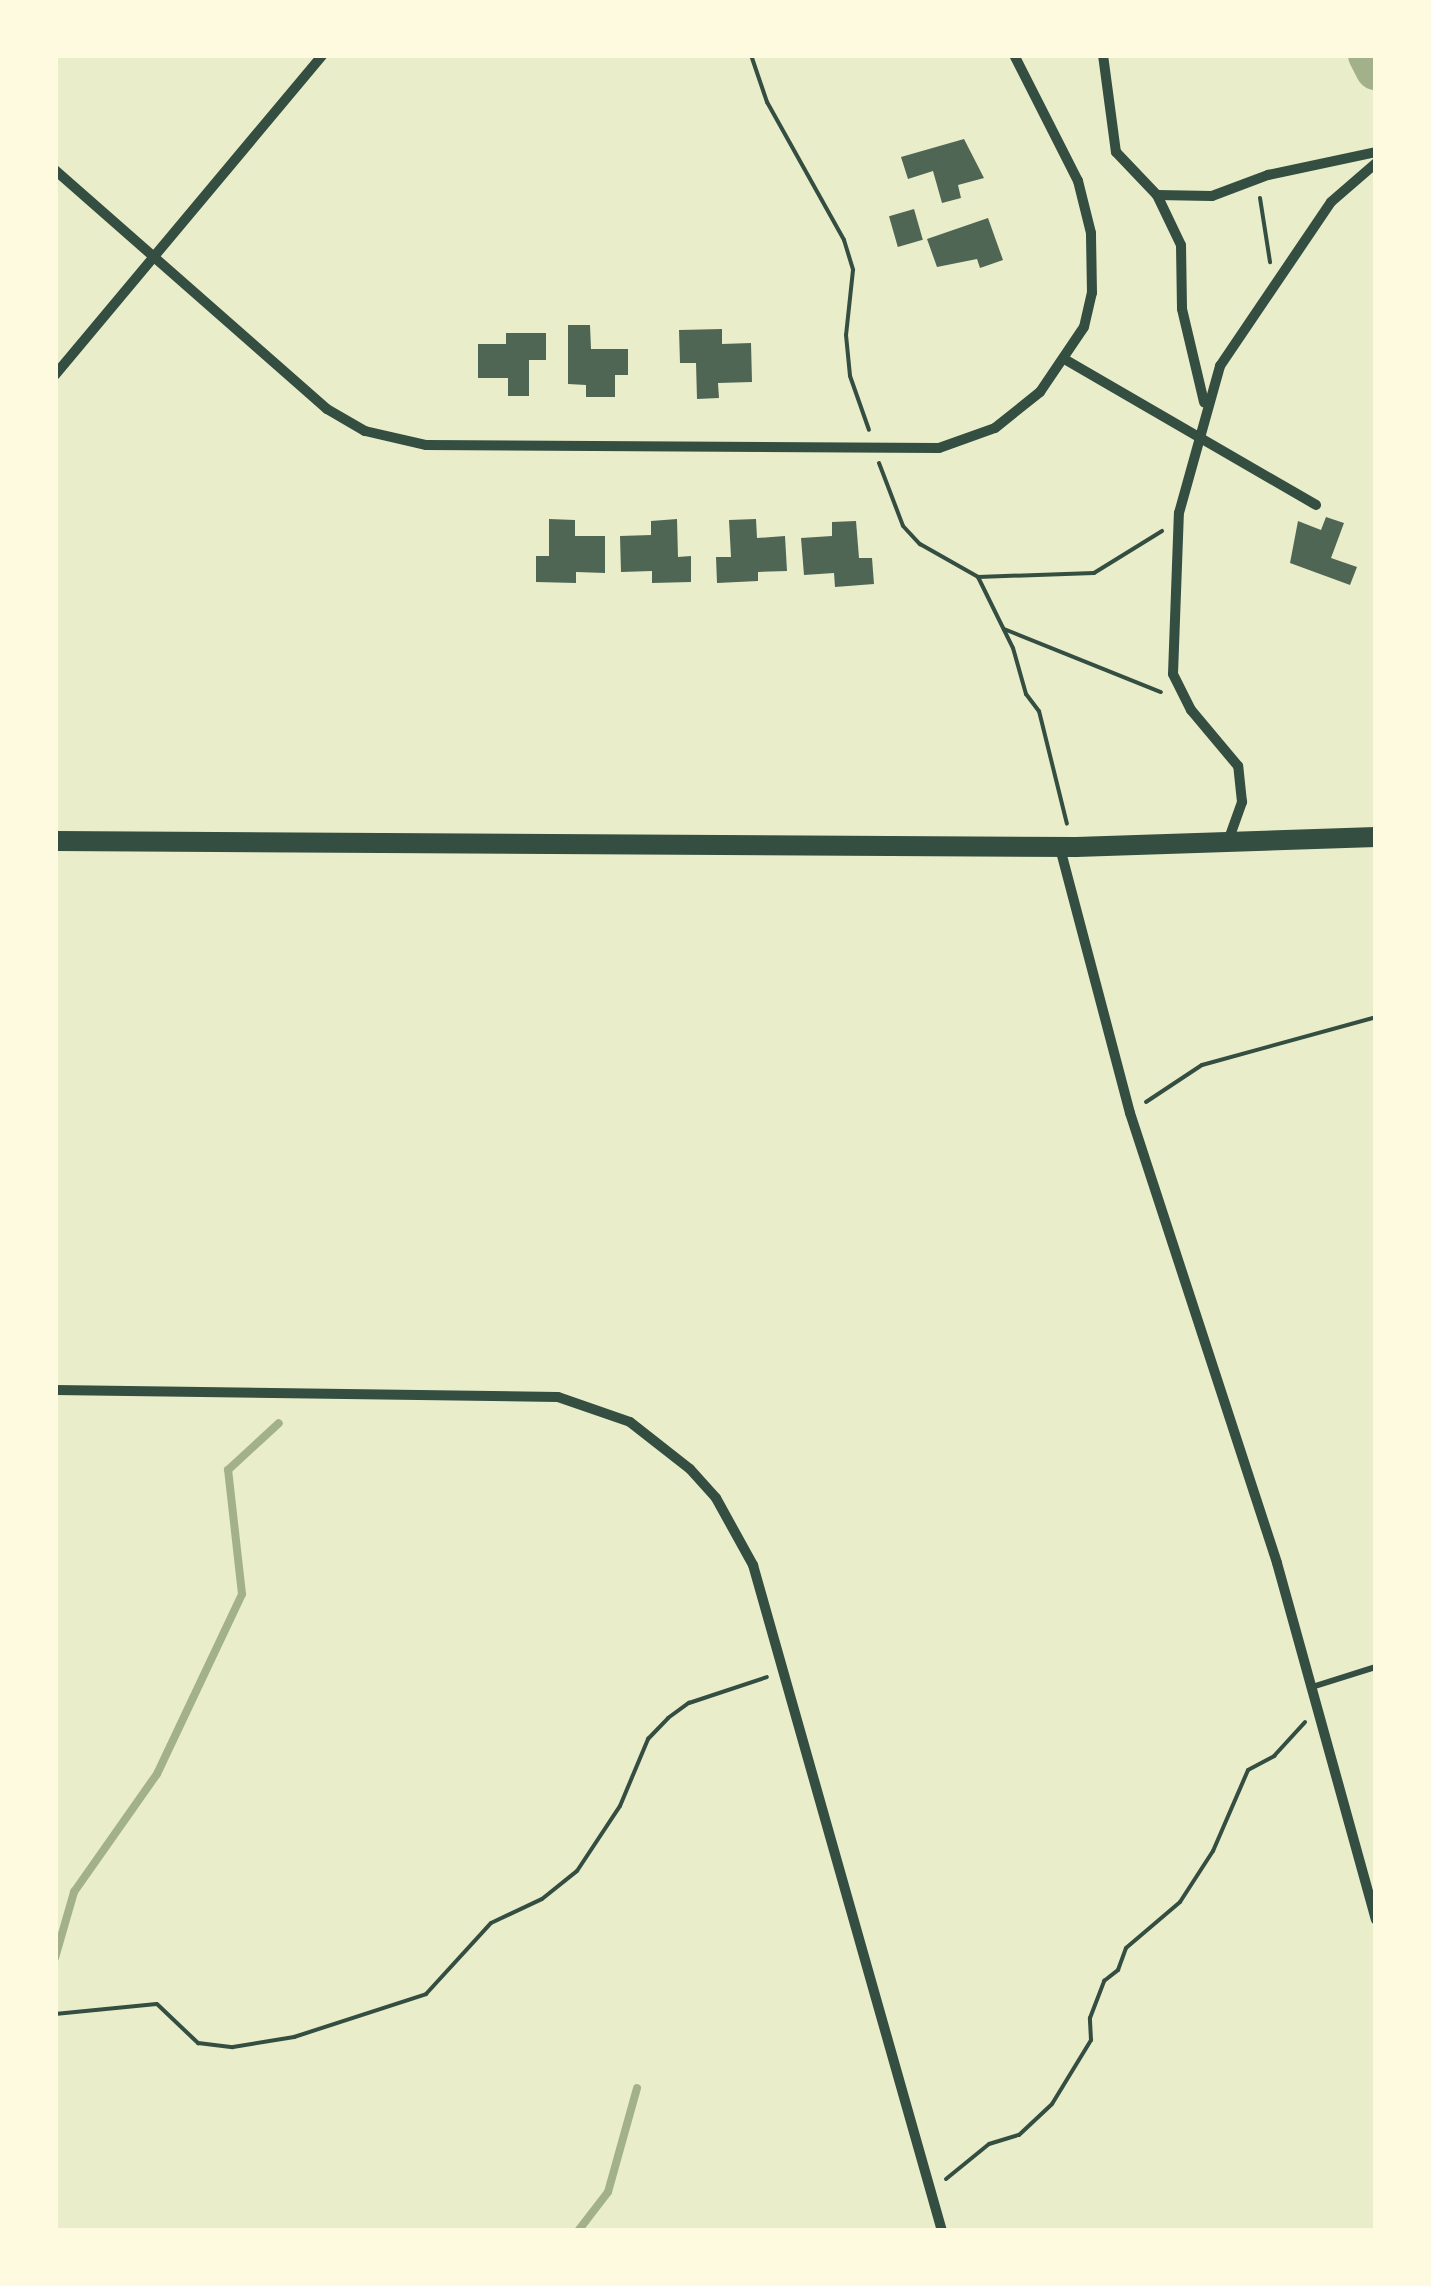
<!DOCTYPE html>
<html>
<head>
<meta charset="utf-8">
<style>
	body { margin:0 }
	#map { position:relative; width:1431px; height:2286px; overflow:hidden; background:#e9edc9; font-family:Montserrat,sans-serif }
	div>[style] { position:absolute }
	.stream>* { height:8px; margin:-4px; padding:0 4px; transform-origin:4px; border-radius:4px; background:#a3b18a }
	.river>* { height:42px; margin:-21px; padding:0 21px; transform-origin:21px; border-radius:21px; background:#a3b18a }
	.building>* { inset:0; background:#4f6655; transform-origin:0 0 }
	.path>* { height:4px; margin:-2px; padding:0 2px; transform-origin:2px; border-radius:2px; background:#344e41 }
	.service>* { height:6px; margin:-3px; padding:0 3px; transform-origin:3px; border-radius:3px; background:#344e41 }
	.minor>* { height:10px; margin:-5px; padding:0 5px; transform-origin:5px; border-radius:5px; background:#344e41 }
	.trunk>* { height:20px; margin:-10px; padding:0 10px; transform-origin:10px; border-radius:10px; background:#344e41 }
	span { translate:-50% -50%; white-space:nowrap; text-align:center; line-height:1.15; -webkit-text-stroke:8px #fefae0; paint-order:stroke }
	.frame { position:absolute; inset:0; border:58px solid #fefae0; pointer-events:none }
</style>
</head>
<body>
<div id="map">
	<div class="stream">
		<i style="left:55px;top:1958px;width:69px;rotate:-73.9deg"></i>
		<i style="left:74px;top:1892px;width:144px;rotate:-54.9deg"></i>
		<i style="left:157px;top:1774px;width:199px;rotate:-64.7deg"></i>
		<i style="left:242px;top:1594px;width:125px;rotate:-96.4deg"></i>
		<i style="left:228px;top:1470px;width:69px;rotate:-42.7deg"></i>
		<i style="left:578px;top:2231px;width:49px;rotate:-52.4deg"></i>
		<i style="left:608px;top:2192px;width:108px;rotate:-74.4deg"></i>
	</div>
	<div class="river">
		<i style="left:1369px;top:55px;width:16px;rotate:63deg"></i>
	</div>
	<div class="building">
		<i style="clip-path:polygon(964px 139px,984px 178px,958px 185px,961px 198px,942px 203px,933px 171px,908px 179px,901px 157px)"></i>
		<i style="left:914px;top:209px;width:32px;height:26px;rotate:74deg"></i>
		<i style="clip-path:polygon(988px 218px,1003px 260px,980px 268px,977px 259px,937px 267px,927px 239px)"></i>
		<i style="clip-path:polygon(568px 325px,590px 325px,591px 349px,628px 349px,628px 375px,615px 375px,615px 397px,586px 397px,586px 385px,568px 384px)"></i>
		<i style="clip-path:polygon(722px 329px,722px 344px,751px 343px,752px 382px,718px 383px,719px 398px,697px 399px,696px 363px,680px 363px,679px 330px)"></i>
		<i style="clip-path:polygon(506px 333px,546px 333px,546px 360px,529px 360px,529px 396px,508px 396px,508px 378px,478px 378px,478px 344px,506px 344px)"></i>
		<i style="clip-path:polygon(1326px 517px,1344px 523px,1331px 558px,1357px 567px,1350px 585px,1290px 563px,1298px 521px,1321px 530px)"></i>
		<i style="clip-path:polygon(549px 519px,575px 520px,575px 536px,605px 536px,605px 573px,576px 572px,576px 583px,536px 582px,536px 556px,549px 556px)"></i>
		<i style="clip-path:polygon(677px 519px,678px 557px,691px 556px,691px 582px,652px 583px,652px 571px,621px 572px,620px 536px,651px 535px,651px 521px)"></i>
		<i style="clip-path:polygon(756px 519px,757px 538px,785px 536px,787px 571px,758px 572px,758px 581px,717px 583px,716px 557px,731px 557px,729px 520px)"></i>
		<i style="clip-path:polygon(856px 521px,859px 558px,872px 558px,874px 584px,835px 587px,834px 573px,804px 575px,801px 538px,832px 536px,832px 522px)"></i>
	</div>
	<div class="path">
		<i style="left:751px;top:55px;width:50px;rotate:71.2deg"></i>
		<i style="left:767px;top:102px;width:158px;rotate:60.8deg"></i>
		<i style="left:844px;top:240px;width:31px;rotate:73deg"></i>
		<i style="left:853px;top:270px;width:65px;rotate:96.1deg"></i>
		<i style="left:846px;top:335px;width:41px;rotate:84.4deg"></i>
		<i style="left:850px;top:376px;width:57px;rotate:70.6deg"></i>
		<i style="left:1260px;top:198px;width:65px;rotate:81.1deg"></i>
		<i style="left:879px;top:463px;width:67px;rotate:69.1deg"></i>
		<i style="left:903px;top:526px;width:25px;rotate:47deg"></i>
		<i style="left:920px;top:544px;width:67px;rotate:29.6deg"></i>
		<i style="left:978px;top:577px;width:116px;rotate:-2deg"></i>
		<i style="left:1094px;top:573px;width:80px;rotate:-31.7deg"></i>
		<i style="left:978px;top:577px;width:79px;rotate:63.8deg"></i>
		<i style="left:1013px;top:648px;width:48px;rotate:74.2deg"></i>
		<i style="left:1026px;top:694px;width:21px;rotate:53deg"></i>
		<i style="left:1039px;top:711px;width:116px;rotate:76.1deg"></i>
		<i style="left:1004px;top:629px;width:169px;rotate:21.9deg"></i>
		<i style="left:1146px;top:1102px;width:67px;rotate:-33.5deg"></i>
		<i style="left:1202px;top:1065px;width:180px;rotate:-15.4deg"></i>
		<i style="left:55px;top:2014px;width:102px;rotate:-5.6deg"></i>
		<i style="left:157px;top:2004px;width:57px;rotate:43.6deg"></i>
		<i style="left:198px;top:2043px;width:35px;rotate:7deg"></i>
		<i style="left:233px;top:2047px;width:62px;rotate:-9.3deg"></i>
		<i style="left:294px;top:2037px;width:139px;rotate:-18deg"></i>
		<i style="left:426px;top:1994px;width:96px;rotate:-47.5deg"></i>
		<i style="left:491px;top:1923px;width:56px;rotate:-25.2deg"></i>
		<i style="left:542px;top:1899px;width:45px;rotate:-38.7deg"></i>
		<i style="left:577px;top:1871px;width:78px;rotate:-56.5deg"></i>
		<i style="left:620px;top:1806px;width:73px;rotate:-67.3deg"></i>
		<i style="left:648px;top:1739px;width:29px;rotate:-46deg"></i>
		<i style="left:668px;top:1718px;width:26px;rotate:-36deg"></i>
		<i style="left:689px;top:1703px;width:82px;rotate:-18.4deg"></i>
		<i style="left:946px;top:2179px;width:55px;rotate:-39.1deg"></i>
		<i style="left:989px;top:2144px;width:31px;rotate:-17deg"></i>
		<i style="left:1019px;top:2135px;width:45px;rotate:-43.2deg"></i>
		<i style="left:1052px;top:2104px;width:75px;rotate:-58.6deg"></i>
		<i style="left:1091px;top:2040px;width:22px;rotate:-93deg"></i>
		<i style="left:1090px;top:2018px;width:40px;rotate:-69deg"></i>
		<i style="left:1104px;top:1981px;width:18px;rotate:-38deg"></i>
		<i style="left:1118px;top:1970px;width:23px;rotate:-70deg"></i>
		<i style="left:1126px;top:1948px;width:71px;rotate:-40.4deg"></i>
		<i style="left:1180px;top:1902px;width:61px;rotate:-57.1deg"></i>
		<i style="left:1213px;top:1851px;width:88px;rotate:-66.6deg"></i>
		<i style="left:1248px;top:1770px;width:30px;rotate:-28deg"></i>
		<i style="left:1274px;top:1756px;width:46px;rotate:-47.6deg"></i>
	</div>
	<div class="service">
		<i style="left:1312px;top:1687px;width:67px;rotate:-17.4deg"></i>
	</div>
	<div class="minor">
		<i style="left:1103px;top:55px;width:98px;rotate:82.4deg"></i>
		<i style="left:1116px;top:152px;width:59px;rotate:46.4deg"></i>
		<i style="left:1157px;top:195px;width:55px;rotate:64.4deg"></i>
		<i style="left:1181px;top:245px;width:64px;rotate:89.1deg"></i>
		<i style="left:1182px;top:309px;width:96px;rotate:76.7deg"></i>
		<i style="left:55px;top:170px;width:362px;rotate:41.3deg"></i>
		<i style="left:327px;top:409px;width:44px;rotate:30.1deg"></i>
		<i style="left:365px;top:431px;width:63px;rotate:12.9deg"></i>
		<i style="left:426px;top:445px;width:513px;rotate:0.34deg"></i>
		<i style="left:939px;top:448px;width:59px;rotate:-19.7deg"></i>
		<i style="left:995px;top:428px;width:58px;rotate:-38.7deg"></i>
		<i style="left:1040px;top:392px;width:78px;rotate:-55.9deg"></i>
		<i style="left:1084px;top:327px;width:35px;rotate:-77deg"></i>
		<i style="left:1092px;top:293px;width:60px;rotate:-91deg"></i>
		<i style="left:1091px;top:233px;width:54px;rotate:-104deg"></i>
		<i style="left:1078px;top:181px;width:141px;rotate:-116.9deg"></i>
		<i style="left:1157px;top:195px;width:55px;rotate:1deg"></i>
		<i style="left:1212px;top:196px;width:60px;rotate:-20.6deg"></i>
		<i style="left:1268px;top:175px;width:110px;rotate:-12deg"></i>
		<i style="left:1066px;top:360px;width:289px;rotate:30.1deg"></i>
		<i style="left:55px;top:375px;width:417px;rotate:-50.1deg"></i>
		<i style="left:1227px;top:844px;width:45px;rotate:-70.3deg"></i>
		<i style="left:1242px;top:802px;width:36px;rotate:-96deg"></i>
		<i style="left:1238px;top:766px;width:73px;rotate:-130deg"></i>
		<i style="left:1191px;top:710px;width:40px;rotate:-116.6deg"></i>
		<i style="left:1173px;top:674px;width:161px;rotate:-87.9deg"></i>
		<i style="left:1179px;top:513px;width:153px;rotate:-74.4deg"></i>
		<i style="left:1220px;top:366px;width:198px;rotate:-55.9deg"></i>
		<i style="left:1331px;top:202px;width:60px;rotate:-40.9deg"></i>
		<i style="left:1060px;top:848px;width:274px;rotate:75.2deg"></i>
		<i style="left:1130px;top:1113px;width:473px;rotate:71.9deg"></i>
		<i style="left:1277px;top:1563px;width:370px;rotate:74.5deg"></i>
		<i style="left:55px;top:1390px;width:503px;rotate:0.8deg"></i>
		<i style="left:558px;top:1397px;width:76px;rotate:19.1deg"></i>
		<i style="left:630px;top:1422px;width:76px;rotate:38.1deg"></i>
		<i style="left:690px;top:1469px;width:39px;rotate:48deg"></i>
		<i style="left:716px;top:1498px;width:77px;rotate:61.1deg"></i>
		<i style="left:753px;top:1565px;width:692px;rotate:74.16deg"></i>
	</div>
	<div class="trunk">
		<i style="left:55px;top:841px;width:1021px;rotate:0.34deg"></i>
		<i style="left:1076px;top:847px;width:300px;rotate:-1.9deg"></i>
	</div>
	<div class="frame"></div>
</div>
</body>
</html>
